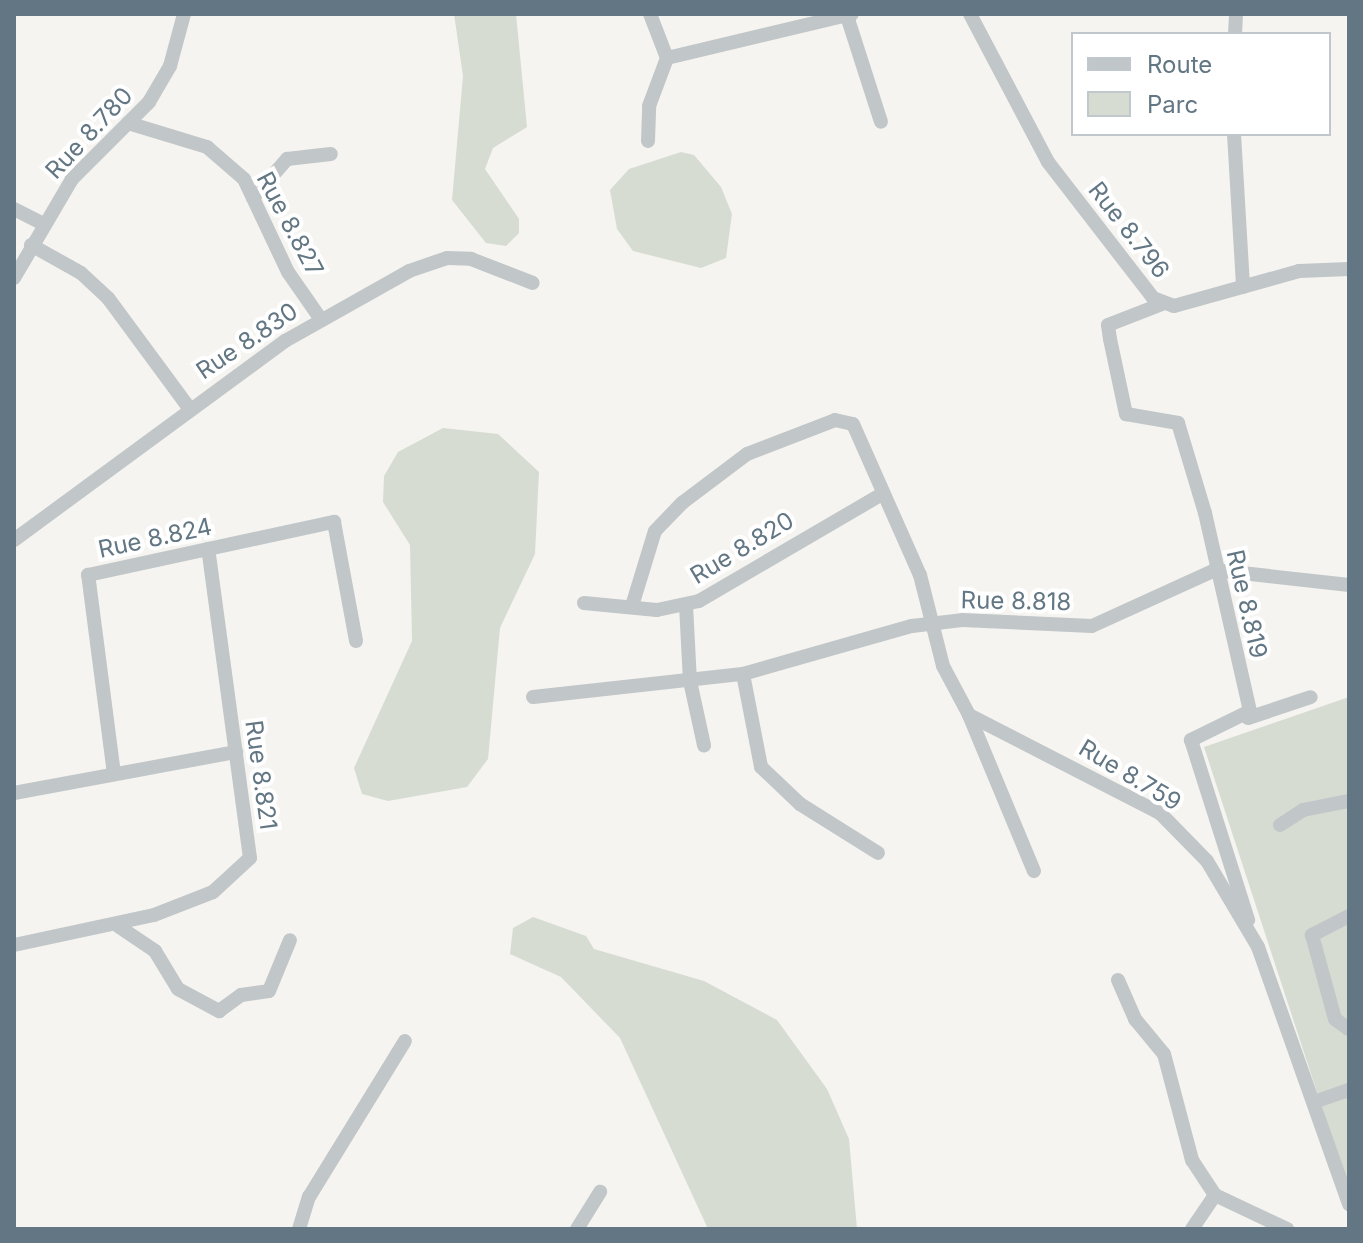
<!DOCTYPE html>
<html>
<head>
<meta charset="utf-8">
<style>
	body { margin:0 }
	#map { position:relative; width:1363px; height:1243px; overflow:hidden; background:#f5f4f0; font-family:Inter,sans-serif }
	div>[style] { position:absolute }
	.green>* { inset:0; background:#d6dcd1 }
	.minor>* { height:14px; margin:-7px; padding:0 7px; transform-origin:7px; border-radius:7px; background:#c1c6c8 }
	span { translate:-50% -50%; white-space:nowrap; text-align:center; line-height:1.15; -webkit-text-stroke:8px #fff; paint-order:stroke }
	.street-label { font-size:24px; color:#627683 }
	.frame { position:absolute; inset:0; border:16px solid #627683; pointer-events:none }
	.legend { position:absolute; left:1071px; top:32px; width:260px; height:104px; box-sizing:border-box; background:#fff; border:2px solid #c0c8cd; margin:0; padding:10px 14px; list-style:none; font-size:24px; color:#627683 }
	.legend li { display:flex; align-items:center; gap:16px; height:40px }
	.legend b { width:40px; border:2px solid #c0c8cd }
</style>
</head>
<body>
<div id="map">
	<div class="green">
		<i style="clip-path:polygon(454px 14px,516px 14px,527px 127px,493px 148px,485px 169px,519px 219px,519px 233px,506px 246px,486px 243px,452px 200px,463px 76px)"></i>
		<i style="clip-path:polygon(681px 152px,694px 155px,721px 187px,732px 214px,726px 258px,701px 268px,633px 251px,617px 229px,610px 190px,629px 169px)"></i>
		<i style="clip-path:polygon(443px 428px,498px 434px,539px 472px,535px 554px,500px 628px,488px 759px,467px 787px,388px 801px,362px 794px,354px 768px,412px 641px,410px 545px,383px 502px,384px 476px,398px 452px)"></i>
		<i style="clip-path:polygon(1349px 697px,1349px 1190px,1204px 747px)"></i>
		<i style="clip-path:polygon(533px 917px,586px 936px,594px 949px,704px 981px,777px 1020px,827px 1089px,849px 1139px,857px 1229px,708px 1229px,620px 1038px,561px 977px,510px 954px,513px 928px)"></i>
	</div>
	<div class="minor">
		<i style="left:650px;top:14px;width:47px;rotate:68.9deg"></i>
		<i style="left:667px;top:58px;width:190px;rotate:-13.4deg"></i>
		<i style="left:970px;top:14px;width:167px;rotate:62.2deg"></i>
		<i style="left:1048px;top:162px;width:172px;rotate:52.3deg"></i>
		<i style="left:1153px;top:298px;width:22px;rotate:21deg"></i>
		<i style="left:1174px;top:306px;width:130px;rotate:-15.6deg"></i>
		<i style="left:1299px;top:271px;width:50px;rotate:-2.3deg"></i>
		<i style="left:847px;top:16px;width:111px;rotate:72.2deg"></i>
		<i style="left:1235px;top:34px;width:20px;rotate:-87deg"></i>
		<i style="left:128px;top:123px;width:83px;rotate:16.9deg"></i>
		<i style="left:207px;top:147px;width:49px;rotate:40.9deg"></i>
		<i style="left:244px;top:179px;width:103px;rotate:64.7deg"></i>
		<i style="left:288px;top:272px;width:56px;rotate:55.2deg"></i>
		<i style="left:1234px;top:134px;width:153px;rotate:86.6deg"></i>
		<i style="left:648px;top:141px;width:35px;rotate:-88deg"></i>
		<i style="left:649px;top:106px;width:51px;rotate:-69.4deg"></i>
		<i style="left:253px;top:198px;width:52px;rotate:-48.9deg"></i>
		<i style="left:287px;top:159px;width:44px;rotate:-6.5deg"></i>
		<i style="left:14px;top:209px;width:31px;rotate:27deg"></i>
		<i style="left:31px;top:245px;width:57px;rotate:29.2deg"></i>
		<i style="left:81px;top:273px;width:37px;rotate:43deg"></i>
		<i style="left:108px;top:298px;width:137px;rotate:53.6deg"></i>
		<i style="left:14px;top:278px;width:115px;rotate:-59.6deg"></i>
		<i style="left:72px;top:179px;width:109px;rotate:-45deg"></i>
		<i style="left:149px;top:102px;width:42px;rotate:-59.7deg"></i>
		<i style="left:170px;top:66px;width:54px;rotate:-74.9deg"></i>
		<i style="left:1162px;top:304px;width:58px;rotate:158.7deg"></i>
		<i style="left:1108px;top:325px;width:14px;rotate:82deg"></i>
		<i style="left:1110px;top:339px;width:77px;rotate:78deg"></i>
		<i style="left:1126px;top:414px;width:53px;rotate:9.8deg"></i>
		<i style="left:1178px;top:423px;width:94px;rotate:73.3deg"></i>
		<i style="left:1205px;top:513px;width:203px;rotate:77.2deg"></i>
		<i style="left:1250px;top:711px;width:66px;rotate:153.8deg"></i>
		<i style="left:1191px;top:740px;width:189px;rotate:72.4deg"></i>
		<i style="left:14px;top:540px;width:336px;rotate:-36.3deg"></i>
		<i style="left:285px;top:341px;width:142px;rotate:-29.4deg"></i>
		<i style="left:409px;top:271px;width:40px;rotate:-18.9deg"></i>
		<i style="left:447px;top:258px;width:24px;rotate:2deg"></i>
		<i style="left:471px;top:259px;width:66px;rotate:21.2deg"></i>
		<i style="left:584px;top:603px;width:73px;rotate:5.5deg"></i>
		<i style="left:657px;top:610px;width:43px;rotate:-12.1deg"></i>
		<i style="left:699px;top:601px;width:212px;rotate:-30.3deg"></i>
		<i style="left:686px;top:605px;width:76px;rotate:87deg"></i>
		<i style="left:690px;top:681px;width:66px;rotate:77.7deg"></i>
		<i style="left:632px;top:606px;width:78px;rotate:-73deg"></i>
		<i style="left:655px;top:531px;width:39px;rotate:-46deg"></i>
		<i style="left:682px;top:503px;width:81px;rotate:-37deg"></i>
		<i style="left:747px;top:454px;width:94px;rotate:-21.1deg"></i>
		<i style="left:835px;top:420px;width:18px;rotate:13deg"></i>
		<i style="left:853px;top:424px;width:165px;rotate:66.1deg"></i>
		<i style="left:920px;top:575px;width:94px;rotate:75.8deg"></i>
		<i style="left:943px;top:666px;width:55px;rotate:62deg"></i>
		<i style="left:969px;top:715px;width:215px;rotate:27.2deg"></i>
		<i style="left:1160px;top:813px;width:67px;rotate:45.6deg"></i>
		<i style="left:1207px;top:861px;width:100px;rotate:59.3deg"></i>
		<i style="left:1258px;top:947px;width:273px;rotate:70.5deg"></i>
		<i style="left:743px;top:674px;width:95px;rotate:79deg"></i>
		<i style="left:761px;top:767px;width:54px;rotate:43.5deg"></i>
		<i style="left:800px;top:804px;width:92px;rotate:32.1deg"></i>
		<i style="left:533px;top:697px;width:211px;rotate:-6.3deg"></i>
		<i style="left:743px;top:674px;width:176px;rotate:-15.9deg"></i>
		<i style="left:912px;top:626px;width:50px;rotate:-6.8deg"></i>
		<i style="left:962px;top:620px;width:130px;rotate:2.6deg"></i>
		<i style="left:1092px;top:626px;width:135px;rotate:-24.5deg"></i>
		<i style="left:1215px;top:570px;width:135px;rotate:6.4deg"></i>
		<i style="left:969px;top:715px;width:169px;rotate:67.4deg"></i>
		<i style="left:1248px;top:718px;width:66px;rotate:-18.4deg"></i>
		<i style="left:114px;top:774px;width:201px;rotate:-97.4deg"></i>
		<i style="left:88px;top:575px;width:252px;rotate:-12.2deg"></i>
		<i style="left:334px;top:522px;width:121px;rotate:79.5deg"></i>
		<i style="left:14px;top:793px;width:226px;rotate:-10.5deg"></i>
		<i style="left:1280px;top:825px;width:27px;rotate:-33deg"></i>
		<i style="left:1303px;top:810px;width:47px;rotate:-11.1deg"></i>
		<i style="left:1349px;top:916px;width:42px;rotate:152.8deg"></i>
		<i style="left:1312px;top:935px;width:87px;rotate:74.7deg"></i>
		<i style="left:1335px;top:1019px;width:17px;rotate:36deg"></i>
		<i style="left:118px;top:926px;width:45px;rotate:34deg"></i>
		<i style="left:155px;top:951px;width:44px;rotate:58.8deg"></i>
		<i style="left:178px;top:989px;width:47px;rotate:28.2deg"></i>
		<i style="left:219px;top:1011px;width:27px;rotate:-36deg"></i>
		<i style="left:241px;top:995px;width:28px;rotate:-8deg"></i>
		<i style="left:269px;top:991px;width:55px;rotate:-67.6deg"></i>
		<i style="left:14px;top:945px;width:143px;rotate:-12.1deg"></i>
		<i style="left:154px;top:915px;width:63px;rotate:-21.3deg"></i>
		<i style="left:213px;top:892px;width:50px;rotate:-42.6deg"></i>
		<i style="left:250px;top:858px;width:312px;rotate:-97.7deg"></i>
		<i style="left:1118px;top:980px;width:43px;rotate:66.4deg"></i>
		<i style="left:1135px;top:1019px;width:45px;rotate:50.4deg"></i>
		<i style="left:1164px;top:1054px;width:110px;rotate:75.2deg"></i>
		<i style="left:1192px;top:1160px;width:42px;rotate:56.7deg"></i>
		<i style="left:1215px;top:1195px;width:80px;rotate:25.3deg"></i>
		<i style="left:1314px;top:1102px;width:37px;rotate:-19deg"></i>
		<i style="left:299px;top:1229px;width:34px;rotate:-73deg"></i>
		<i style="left:309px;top:1197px;width:183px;rotate:-58.4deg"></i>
		<i style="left:577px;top:1229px;width:44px;rotate:-58.1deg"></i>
		<i style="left:1192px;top:1229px;width:41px;rotate:-55.9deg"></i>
	</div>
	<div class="street-label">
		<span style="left:89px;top:133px;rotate:-47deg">Rue 8.780</span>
		<span style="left:290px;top:224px;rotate:62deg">Rue 8.827</span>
		<span style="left:1129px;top:230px;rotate:52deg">Rue 8.796</span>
		<span style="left:247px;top:341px;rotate:-34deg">Rue 8.830</span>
		<span style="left:155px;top:538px;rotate:-12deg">Rue 8.824</span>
		<span style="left:742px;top:548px;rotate:-31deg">Rue 8.820</span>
		<span style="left:1016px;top:601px;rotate:1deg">Rue 8.818</span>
		<span style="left:1247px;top:604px;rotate:77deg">Rue 8.819</span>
		<span style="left:261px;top:775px;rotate:82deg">Rue 8.821</span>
		<span style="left:1130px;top:775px;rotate:31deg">Rue 8.759</span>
	</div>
	<div class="frame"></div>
	<ul class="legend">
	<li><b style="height:10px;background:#c1c6c8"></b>Route</li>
	<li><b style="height:22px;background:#d6dcd1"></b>Parc</li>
	</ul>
</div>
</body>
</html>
